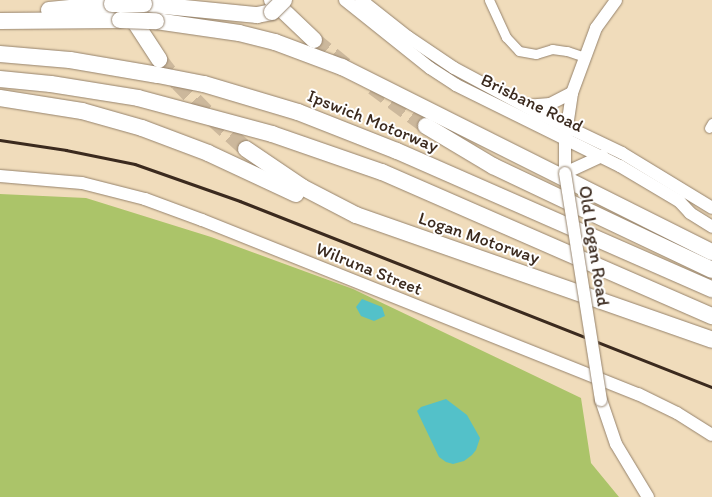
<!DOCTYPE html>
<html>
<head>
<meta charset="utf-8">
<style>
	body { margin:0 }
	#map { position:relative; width:712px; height:497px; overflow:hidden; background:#f0dcbb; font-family:Itim,sans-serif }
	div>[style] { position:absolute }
	.green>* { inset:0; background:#abc469 }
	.water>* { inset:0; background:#53c1c9 }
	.highway-tunnel>* { height:16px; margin-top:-8px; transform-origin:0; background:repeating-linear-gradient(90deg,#ccb89c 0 16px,transparent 0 24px) }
	.roads { filter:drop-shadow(0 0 1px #96836c) drop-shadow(0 0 1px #96836c) }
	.street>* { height:9px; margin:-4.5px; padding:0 4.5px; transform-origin:4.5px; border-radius:4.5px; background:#fff }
	.secondary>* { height:12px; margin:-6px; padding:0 6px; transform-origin:6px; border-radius:6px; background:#fff }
	.highway>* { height:16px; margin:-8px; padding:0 8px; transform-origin:8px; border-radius:8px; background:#fff }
	.rail>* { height:2.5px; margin:-1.25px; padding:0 1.25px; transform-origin:1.25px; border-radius:1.25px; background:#3b2a1e }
	.bridges { filter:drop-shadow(0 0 1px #96836c) drop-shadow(0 0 1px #96836c) }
	.secondary-bridge>* { height:12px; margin:-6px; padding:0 6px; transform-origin:6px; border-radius:6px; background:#fff }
	.highway-bridge>* { height:16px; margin:-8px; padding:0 8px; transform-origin:8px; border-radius:8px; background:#fff }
	span { translate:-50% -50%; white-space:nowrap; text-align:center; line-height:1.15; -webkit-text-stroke:4px #fff; paint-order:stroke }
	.street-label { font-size:18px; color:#3b2a1e }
</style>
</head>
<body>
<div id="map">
	<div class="green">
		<i style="clip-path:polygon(0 194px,86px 198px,211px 237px,353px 289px,581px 398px,591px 463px,619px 497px,0 497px)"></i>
	</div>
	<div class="water">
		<i style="clip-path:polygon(362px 299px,382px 307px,385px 316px,374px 321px,361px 316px,356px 307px)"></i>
		<i style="clip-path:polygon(446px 399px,467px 415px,480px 438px,476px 450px,472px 455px,464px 461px,453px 464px,446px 462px,439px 457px,417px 411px,421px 407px)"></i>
	</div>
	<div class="highway-tunnel">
		<i style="left:314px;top:40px;width:43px;rotate:39.3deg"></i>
		<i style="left:159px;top:59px;width:31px;rotate:52deg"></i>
		<i style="left:178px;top:83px;width:50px;rotate:45.8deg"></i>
		<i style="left:213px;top:119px;width:45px;rotate:42.3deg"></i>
		<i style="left:373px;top:87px;width:66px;rotate:36.3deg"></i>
	</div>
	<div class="roads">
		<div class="street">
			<i style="left:489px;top:0;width:41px;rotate:65.3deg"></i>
			<i style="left:506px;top:37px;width:19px;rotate:47deg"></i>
			<i style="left:519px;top:51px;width:17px;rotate:10deg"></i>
			<i style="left:536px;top:54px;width:17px;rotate:-17deg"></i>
			<i style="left:552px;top:49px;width:15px;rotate:8deg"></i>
			<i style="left:567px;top:51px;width:18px;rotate:19deg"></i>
			<i style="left:709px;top:128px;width:6px;rotate:-59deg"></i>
		</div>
		<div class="secondary">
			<i style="left:345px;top:0;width:109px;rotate:38.7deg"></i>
			<i style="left:430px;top:68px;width:31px;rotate:33deg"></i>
			<i style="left:456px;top:85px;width:183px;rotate:26.3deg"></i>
			<i style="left:620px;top:166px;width:69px;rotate:30.7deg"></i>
			<i style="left:679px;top:201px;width:16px;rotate:47deg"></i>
			<i style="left:690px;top:213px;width:26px;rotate:32deg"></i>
			<i style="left:361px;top:0;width:60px;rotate:38.2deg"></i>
			<i style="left:408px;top:37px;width:55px;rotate:34deg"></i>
			<i style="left:454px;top:68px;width:95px;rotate:28.2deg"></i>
			<i style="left:538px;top:113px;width:93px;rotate:25.5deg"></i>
			<i style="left:622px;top:153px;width:105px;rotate:31.4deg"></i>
			<i style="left:526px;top:106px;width:24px;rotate:-5deg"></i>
			<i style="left:550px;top:104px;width:25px;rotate:-27deg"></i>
			<i style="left:565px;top:173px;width:33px;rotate:-90deg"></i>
			<i style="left:565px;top:140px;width:48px;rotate:-81.5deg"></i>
			<i style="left:572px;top:93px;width:69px;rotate:-69.7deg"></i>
			<i style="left:596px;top:28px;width:34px;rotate:-54deg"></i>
			<i style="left:565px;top:173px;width:41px;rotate:-24.7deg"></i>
			<i style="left:0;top:176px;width:82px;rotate:4.9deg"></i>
			<i style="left:82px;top:183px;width:65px;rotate:14.3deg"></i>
			<i style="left:145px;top:199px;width:61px;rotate:20.2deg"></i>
			<i style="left:202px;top:220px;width:469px;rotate:21.8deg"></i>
			<i style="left:638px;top:394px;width:43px;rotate:26deg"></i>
			<i style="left:677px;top:413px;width:41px;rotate:32.2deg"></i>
			<i style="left:601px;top:400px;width:46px;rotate:71.2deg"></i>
			<i style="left:616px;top:444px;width:62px;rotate:58.9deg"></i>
		</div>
		<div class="highway">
			<i style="left:272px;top:0;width:58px;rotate:43.6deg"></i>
			<i style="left:144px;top:4px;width:114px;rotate:5.6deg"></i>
			<i style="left:257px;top:15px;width:15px;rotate:-11deg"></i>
			<i style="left:49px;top:10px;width:63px;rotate:-5.4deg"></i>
			<i style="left:127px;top:10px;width:59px;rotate:56.9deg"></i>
			<i style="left:0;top:21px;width:120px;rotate:-0.5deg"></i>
			<i style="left:156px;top:21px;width:84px;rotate:8.2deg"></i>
			<i style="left:239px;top:33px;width:37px;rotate:14deg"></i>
			<i style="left:275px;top:42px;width:72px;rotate:20.5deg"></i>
			<i style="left:342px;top:67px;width:414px;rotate:26.6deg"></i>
			<i style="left:0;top:54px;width:70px;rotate:4.9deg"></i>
			<i style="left:70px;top:60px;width:89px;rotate:9.7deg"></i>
			<i style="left:158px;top:75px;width:47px;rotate:11.1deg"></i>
			<i style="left:204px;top:84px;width:98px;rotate:16.6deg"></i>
			<i style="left:298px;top:112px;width:106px;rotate:21.5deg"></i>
			<i style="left:397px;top:151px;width:344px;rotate:23.7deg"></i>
			<i style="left:0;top:79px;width:51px;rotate:5.6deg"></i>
			<i style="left:51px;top:84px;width:88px;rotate:9.1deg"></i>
			<i style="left:138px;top:98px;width:139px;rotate:15deg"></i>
			<i style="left:272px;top:134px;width:116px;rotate:19.1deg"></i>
			<i style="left:382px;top:172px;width:360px;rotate:23.6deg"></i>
			<i style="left:0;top:98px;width:83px;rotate:9deg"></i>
			<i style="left:82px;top:111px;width:62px;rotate:15.8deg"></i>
			<i style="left:142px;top:128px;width:71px;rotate:20.7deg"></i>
			<i style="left:208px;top:153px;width:97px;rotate:25deg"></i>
			<i style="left:426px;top:126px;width:78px;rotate:30.8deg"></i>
			<i style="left:493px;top:166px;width:242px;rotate:25.4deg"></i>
			<i style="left:246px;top:149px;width:68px;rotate:34.2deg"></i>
			<i style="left:302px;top:187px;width:61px;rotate:27.4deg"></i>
			<i style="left:356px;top:215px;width:377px;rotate:19.3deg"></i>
		</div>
	</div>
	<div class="rail">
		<i style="left:0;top:140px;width:67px;rotate:8.6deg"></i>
		<i style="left:66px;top:150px;width:70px;rotate:11.5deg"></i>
		<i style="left:135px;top:164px;width:111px;rotate:19.4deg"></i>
		<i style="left:240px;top:201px;width:507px;rotate:21.51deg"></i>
	</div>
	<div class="bridges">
		<div class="secondary-bridge">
			<i style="left:565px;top:173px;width:230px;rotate:81deg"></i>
		</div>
		<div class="highway-bridge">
			<i style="left:112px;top:4px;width:32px"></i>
			<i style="left:272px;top:12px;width:17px;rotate:-45deg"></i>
			<i style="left:120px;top:20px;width:36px;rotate:2deg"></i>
		</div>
	</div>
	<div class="street-label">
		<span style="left:532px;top:103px;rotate:26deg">Brisbane Road</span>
		<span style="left:373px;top:121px;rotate:22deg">Ipswich Motorway</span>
		<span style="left:479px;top:238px;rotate:19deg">Logan Motorway</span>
		<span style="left:594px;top:246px;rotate:81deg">Old Logan Road</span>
		<span style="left:369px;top:269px;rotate:22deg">Wilruna Street</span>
	</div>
</div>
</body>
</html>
